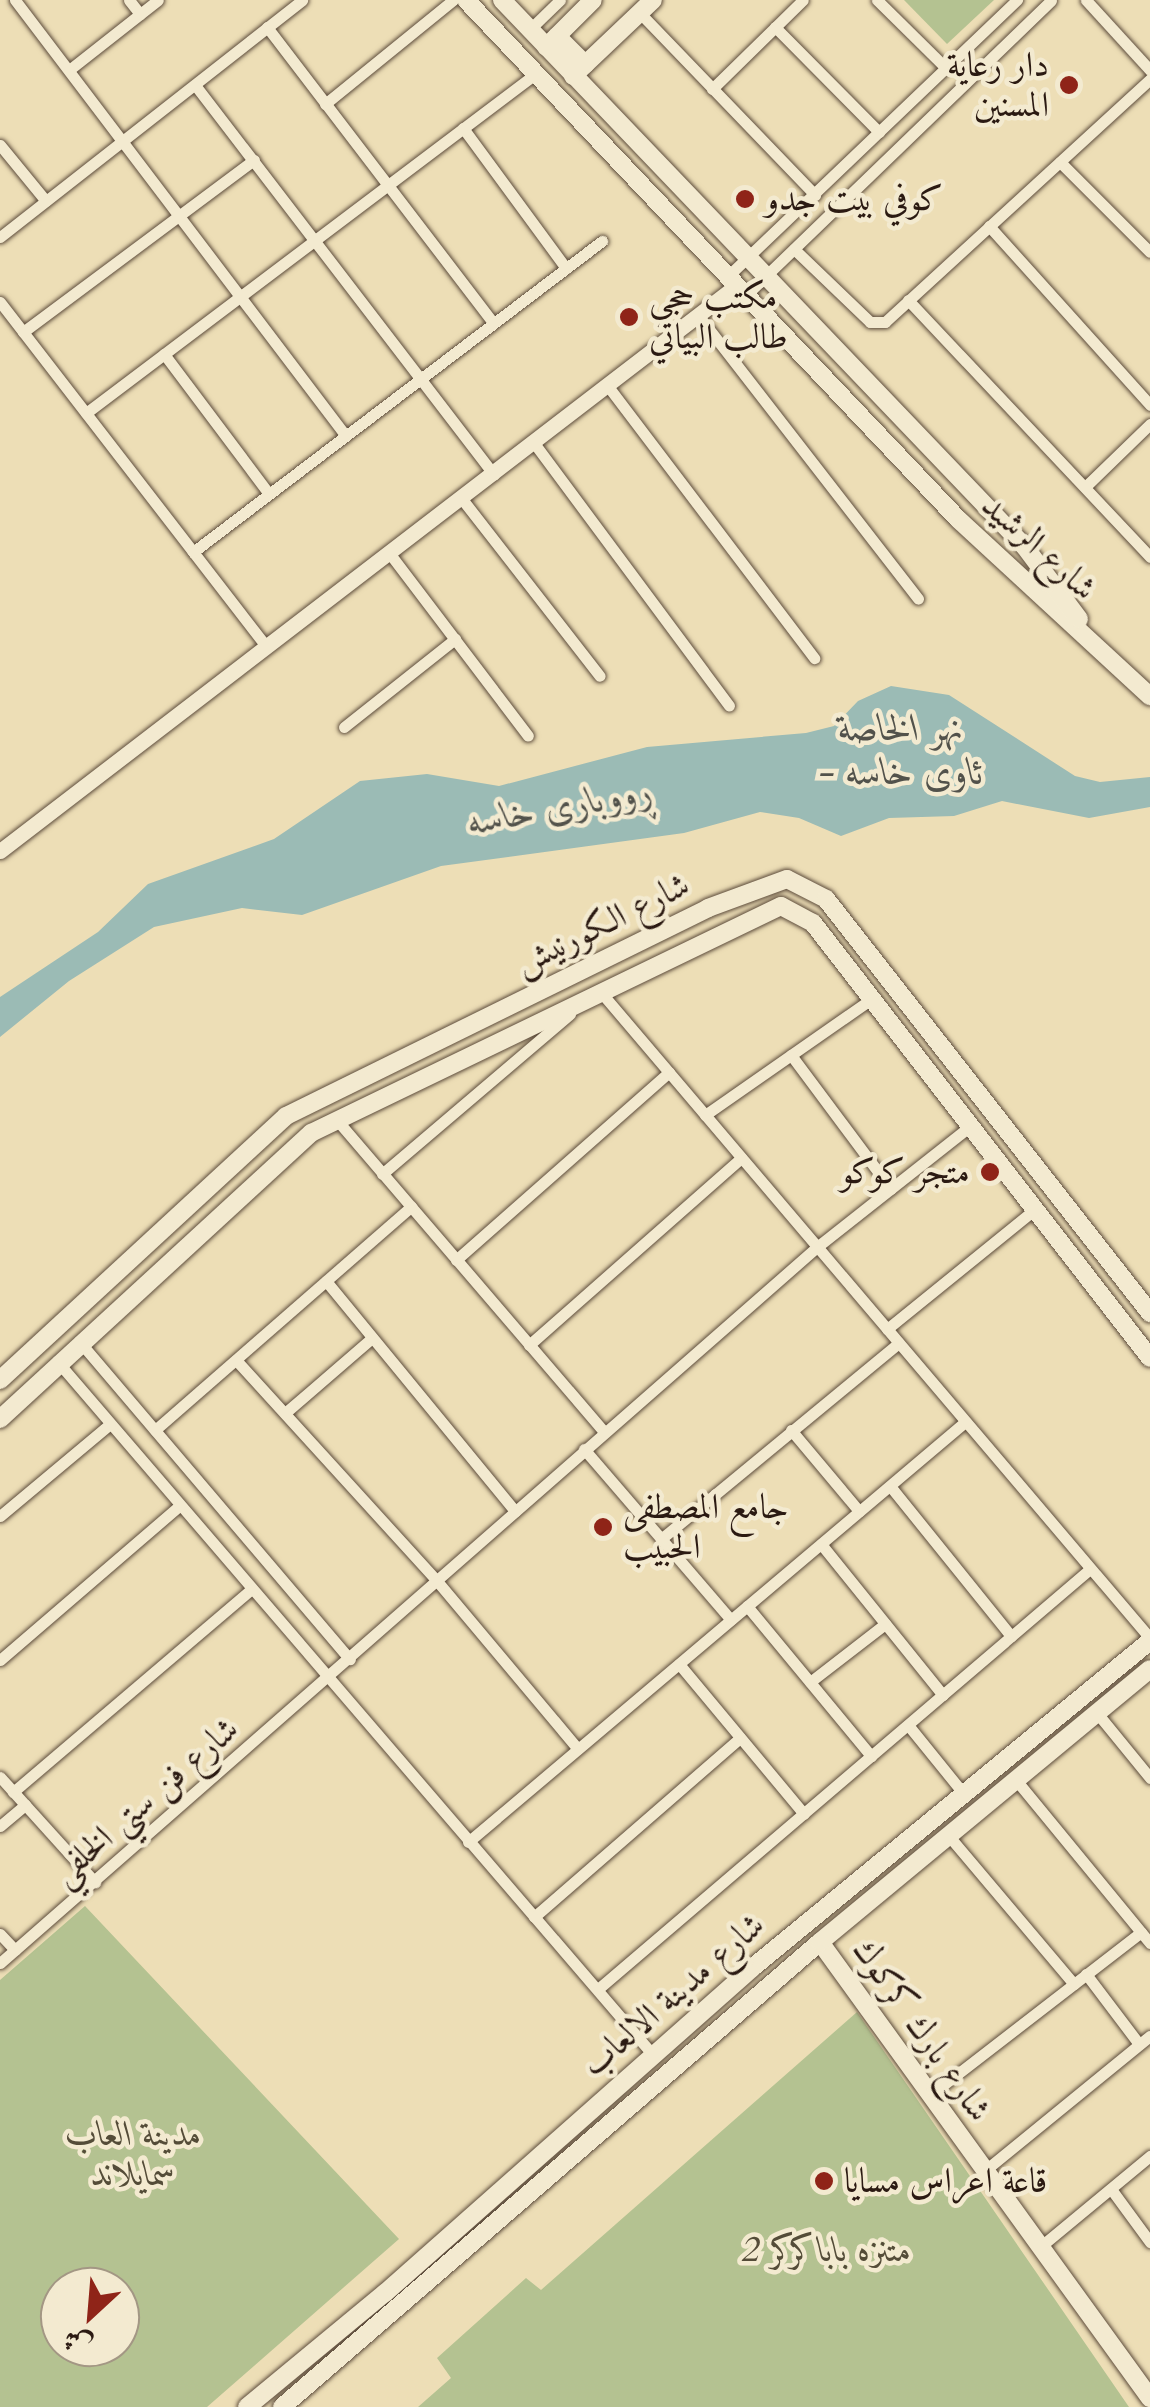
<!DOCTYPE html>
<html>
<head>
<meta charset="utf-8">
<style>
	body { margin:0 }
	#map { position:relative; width:1150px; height:2407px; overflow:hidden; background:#eddeb6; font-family:Cardo,Amiri,serif }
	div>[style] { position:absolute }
	.green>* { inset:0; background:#b4c291 }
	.water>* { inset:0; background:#9bbbb5 }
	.roads { filter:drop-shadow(0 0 2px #5c4b3b) drop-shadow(0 0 2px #5c4b3b) }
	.minor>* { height:11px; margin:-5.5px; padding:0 5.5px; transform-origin:5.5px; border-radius:5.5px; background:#f3ead0 }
	.tertiary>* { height:15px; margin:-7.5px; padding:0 7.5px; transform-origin:7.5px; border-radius:7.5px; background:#f3ead0 }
	.secondary>* { height:18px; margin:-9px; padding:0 9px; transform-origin:9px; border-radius:9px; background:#f3ead0 }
	.dots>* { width:28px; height:28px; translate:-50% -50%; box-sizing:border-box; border:5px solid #f3ead0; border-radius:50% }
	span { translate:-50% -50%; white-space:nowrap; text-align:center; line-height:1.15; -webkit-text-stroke:9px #f3ead0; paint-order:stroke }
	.poi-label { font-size:35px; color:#2b1a12 }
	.right { translate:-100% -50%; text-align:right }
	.left { translate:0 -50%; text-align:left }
	.street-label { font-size:35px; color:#2b1a12 }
	.park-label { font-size:35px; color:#544c38; font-style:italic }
	.water-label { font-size:38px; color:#52524b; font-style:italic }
	.north { position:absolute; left:40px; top:2267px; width:100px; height:100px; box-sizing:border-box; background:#f3ead0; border:2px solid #a39784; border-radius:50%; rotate:206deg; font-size:28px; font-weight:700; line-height:40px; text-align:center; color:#2b1a12 }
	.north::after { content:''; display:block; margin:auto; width:35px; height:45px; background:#8f2418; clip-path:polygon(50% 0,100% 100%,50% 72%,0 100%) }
</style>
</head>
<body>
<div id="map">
	<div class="green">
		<i style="clip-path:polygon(904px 0,994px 0,947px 44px)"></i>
		<i style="clip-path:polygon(evenodd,85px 1906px,399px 2239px,207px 2407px,0 2407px,0 1980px,85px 1906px,60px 2287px,120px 2287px,120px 2347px,60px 2347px,60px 2287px)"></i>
		<i style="clip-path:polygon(857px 2012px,1129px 2407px,418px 2407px,451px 2378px,437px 2358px,526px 2278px,541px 2290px)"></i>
	</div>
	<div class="water">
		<i style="clip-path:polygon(891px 686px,949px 695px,1075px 776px,1100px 782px,1150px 777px,1150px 807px,1089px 818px,1002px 801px,954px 816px,889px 818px,841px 836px,799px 818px,760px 812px,684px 833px,441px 866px,302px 915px,242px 908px,154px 927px,69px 981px,0 1037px,0 997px,98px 932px,148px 884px,274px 839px,360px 781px,427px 774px,499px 786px,647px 747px,806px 733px,834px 726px,858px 701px)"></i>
	</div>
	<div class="roads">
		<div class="minor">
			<i style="left:15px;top:0;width:547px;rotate:52.8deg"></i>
			<i style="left:129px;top:0;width:18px;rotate:52deg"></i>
			<i style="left:877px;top:0;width:95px;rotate:44.6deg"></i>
			<i style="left:1086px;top:0;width:95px;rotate:47.6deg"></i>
			<i style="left:639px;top:12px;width:254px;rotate:46.1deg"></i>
			<i style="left:267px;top:27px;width:372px;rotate:52.6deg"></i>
			<i style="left:775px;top:27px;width:148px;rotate:45.3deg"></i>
			<i style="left:529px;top:30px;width:43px;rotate:-44.1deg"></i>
			<i style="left:69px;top:70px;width:113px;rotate:-38.2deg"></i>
			<i style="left:195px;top:85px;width:491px;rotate:52.5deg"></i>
			<i style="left:712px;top:89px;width:127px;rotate:-44.4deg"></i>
			<i style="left:325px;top:104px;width:165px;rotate:-39.1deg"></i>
			<i style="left:463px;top:128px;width:174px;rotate:53.7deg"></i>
			<i style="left:0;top:145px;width:72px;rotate:50.6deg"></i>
			<i style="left:1060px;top:162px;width:127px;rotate:45deg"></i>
			<i style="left:989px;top:226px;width:241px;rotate:48deg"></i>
			<i style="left:0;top:237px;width:384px;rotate:-38.1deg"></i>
			<i style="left:794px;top:249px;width:105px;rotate:43.8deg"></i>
			<i style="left:870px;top:322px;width:15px"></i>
			<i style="left:885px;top:322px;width:360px;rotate:-42.5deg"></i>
			<i style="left:728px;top:276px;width:400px;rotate:-43.7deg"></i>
			<i style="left:746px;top:295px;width:424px;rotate:-44deg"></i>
			<i style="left:908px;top:300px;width:353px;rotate:46.7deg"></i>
			<i style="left:0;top:302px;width:435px;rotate:52.3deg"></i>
			<i style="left:698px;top:315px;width:359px;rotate:52.2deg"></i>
			<i style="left:23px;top:332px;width:288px;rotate:-36.7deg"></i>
			<i style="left:164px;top:354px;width:175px;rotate:53.1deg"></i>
			<i style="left:607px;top:385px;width:343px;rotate:52.8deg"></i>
			<i style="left:86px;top:413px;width:563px;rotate:-37.05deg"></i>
			<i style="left:534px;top:443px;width:327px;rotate:53.4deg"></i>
			<i style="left:1085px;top:487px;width:91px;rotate:-44.1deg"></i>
			<i style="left:462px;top:499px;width:224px;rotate:52.1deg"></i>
			<i style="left:193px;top:552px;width:514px;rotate:-37.25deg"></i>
			<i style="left:390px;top:554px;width:228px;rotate:52.8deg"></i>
			<i style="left:344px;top:727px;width:142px;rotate:-38.4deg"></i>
			<i style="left:599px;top:990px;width:851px;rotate:49.63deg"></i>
			<i style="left:791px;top:1055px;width:167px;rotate:53.3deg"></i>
			<i style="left:705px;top:1115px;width:205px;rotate:-34.9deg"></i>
			<i style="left:336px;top:1119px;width:412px;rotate:49.4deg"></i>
			<i style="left:382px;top:1174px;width:247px;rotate:-40.4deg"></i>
			<i style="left:456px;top:1260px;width:284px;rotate:-41.4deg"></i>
			<i style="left:326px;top:1281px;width:298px;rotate:50.6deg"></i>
			<i style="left:887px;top:1329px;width:189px;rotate:-39deg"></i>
			<i style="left:79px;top:1341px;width:418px;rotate:49.6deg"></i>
			<i style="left:529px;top:1345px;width:283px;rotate:-41.4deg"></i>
			<i style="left:236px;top:1360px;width:299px;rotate:47.7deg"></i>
			<i style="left:437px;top:1581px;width:219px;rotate:50deg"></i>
			<i style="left:57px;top:1361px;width:915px;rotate:49.34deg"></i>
			<i style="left:285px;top:1413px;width:115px;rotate:-40.8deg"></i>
			<i style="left:155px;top:1430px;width:340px;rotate:-41.1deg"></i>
			<i style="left:791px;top:1430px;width:106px;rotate:50deg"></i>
			<i style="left:584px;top:1449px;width:225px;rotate:49.3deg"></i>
			<i style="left:890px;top:1486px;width:193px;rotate:51.1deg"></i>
			<i style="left:0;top:1516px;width:143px;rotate:-39.9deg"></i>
			<i style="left:661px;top:1539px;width:308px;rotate:-39.5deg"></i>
			<i style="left:821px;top:1544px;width:194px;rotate:51.1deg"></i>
			<i style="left:747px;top:1606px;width:195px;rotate:50.4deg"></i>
			<i style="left:0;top:1660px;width:236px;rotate:-40.7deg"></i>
			<i style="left:679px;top:1664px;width:195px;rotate:50.2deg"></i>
			<i style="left:810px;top:1682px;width:95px;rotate:-37.7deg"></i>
			<i style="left:1097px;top:1713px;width:84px;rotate:50.8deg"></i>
			<i style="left:908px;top:1725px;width:87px;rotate:51deg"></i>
			<i style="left:0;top:1777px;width:142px;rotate:47.9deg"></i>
			<i style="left:1016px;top:1780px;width:211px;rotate:50.6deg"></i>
			<i style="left:13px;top:1792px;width:311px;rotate:-40.4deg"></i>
			<i style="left:0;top:1826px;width:33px;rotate:-40deg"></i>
			<i style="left:948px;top:1835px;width:195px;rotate:49.8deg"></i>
			<i style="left:468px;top:1842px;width:651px;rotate:-40.2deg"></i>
			<i style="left:534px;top:1917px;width:273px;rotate:-41deg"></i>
			<i style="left:0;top:1934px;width:22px;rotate:47deg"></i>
			<i style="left:0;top:1963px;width:1086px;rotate:-41.23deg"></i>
			<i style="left:817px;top:1247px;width:194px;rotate:-38.3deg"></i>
			<i style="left:1086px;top:1974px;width:88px;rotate:52.9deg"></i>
			<i style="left:598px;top:1989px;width:647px;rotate:-40.49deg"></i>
			<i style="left:929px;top:2096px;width:268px;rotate:-37.7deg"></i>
			<i style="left:983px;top:2172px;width:215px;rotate:-39.2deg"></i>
			<i style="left:1111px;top:2189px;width:66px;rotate:53.7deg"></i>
			<i style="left:1040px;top:2247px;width:143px;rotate:-39.6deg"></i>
		</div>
		<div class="tertiary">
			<i style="left:0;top:851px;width:929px;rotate:-37.52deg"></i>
		</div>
		<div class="secondary">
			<i style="left:466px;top:0;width:717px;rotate:46.53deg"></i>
			<i style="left:959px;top:520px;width:260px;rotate:42.7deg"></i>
			<i style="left:502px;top:0;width:757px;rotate:46.28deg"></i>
			<i style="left:1025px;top:547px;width:90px;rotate:53.1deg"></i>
			<i style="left:557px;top:36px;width:40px;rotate:45deg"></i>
			<i style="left:546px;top:47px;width:66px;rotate:-45deg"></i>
			<i style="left:573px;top:76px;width:110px;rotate:-43.5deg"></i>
			<i style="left:0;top:1380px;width:389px;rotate:-42.7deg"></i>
			<i style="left:286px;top:1116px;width:470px;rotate:-26.2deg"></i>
			<i style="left:708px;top:908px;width:84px;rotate:-20.2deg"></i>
			<i style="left:787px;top:879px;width:44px;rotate:27.1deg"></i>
			<i style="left:826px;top:899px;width:526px;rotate:51.95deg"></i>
			<i style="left:0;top:1419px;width:423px;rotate:-42.6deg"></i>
			<i style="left:311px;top:1133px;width:522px;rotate:-25.78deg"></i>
			<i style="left:781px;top:906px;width:36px;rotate:28deg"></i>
			<i style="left:813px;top:923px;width:550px;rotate:52.23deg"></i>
			<i style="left:820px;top:1942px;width:563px;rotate:54.11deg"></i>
			<i style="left:247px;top:2407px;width:179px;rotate:-39.6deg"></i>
			<i style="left:385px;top:2293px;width:490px;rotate:-41.5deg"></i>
			<i style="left:752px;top:1968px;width:515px;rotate:-39.41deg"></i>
			<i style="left:282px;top:2407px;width:711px;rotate:-40.84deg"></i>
			<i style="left:820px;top:1942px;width:428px;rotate:-39.6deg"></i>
		</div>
	</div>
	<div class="dots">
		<i style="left:1069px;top:85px;background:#8f2418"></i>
		<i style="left:745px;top:199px;background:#8f2418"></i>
		<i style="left:629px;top:317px;background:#8f2418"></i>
		<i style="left:990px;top:1172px;background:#8f2418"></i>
		<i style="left:603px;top:1527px;background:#8f2418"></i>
		<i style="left:824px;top:2181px;background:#8f2418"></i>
	</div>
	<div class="poi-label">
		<span class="right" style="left:1049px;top:85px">دار رعاية<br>المسنين</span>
		<span class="left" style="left:765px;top:199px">كوفي بيت جدو</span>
		<span class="left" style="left:649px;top:317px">مكتب حجي<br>طالب البياتي</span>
		<span class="right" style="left:970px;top:1172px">متجر كوكو</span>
		<span class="left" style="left:623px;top:1527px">جامع المصطفى<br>الحبيب</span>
		<span class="left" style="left:844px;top:2181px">قاعة اعراس مسايا</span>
	</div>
	<div class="street-label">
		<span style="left:1039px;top:547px;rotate:42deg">شارع الرشيد</span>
		<span style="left:602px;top:924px;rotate:-26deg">شارع الكورنيش</span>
		<span style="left:145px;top:1801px;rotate:-41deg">شارع فن ستي الخلفي</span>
		<span style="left:673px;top:1995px;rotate:-41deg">شارع مدينة الالعاب</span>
		<span style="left:922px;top:2030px;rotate:55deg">شارع بارك كركوك</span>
	</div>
	<div class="park-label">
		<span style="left:134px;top:2154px">مدينة العاب<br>سمايلاند</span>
		<span style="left:827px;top:2250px">متنزه باباكركر 2</span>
	</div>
	<div class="water-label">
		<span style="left:901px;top:751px">نهر الخاصة<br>- ئاوی خاسە</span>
		<span style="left:560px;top:807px;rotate:-10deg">ڕووباری خاسە</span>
	</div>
	<div class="north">ش</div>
</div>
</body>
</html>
